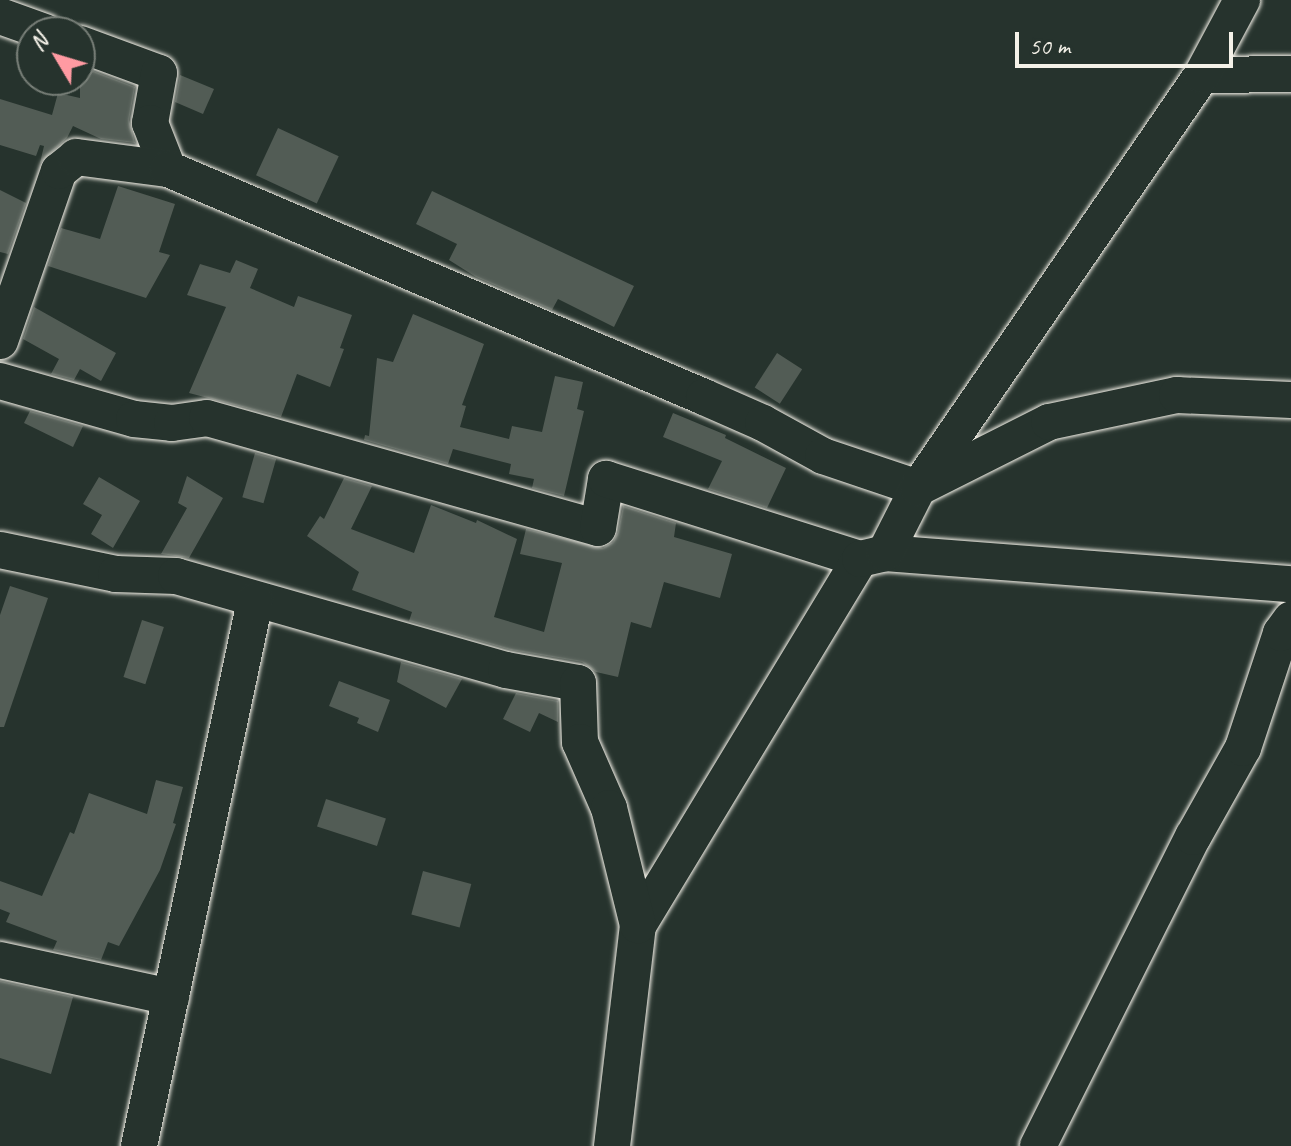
<!DOCTYPE html>
<html>
<head>
<meta charset="utf-8">
<style>
	body { margin:0 }
	#map { position:relative; width:1291px; height:1146px; overflow:hidden; background:#26332d; font-family:Caveat,sans-serif }
	div>[style] { position:absolute }
	.building>* { inset:0; background:#525c55; transform-origin:0 0 }
	.roads { filter:drop-shadow(0 0 2px #f4f1e8) drop-shadow(0 0 2px #f4f1e8) }
	.street>* { height:36px; margin:-18px; padding:0 18px; transform-origin:18px; border-radius:18px; background:#26332d }
	span { translate:-50% -50%; white-space:nowrap; text-align:center; line-height:1.15; -webkit-text-stroke:6px #26332d; paint-order:stroke }
	.north { position:absolute; left:16px; top:16px; width:80px; height:80px; box-sizing:border-box; background:#26332d; border:2px solid #787f78; border-radius:50%; rotate:308deg; font-size:22px; font-weight:700; line-height:32px; text-align:center; color:#f4f1e8 }
	.north::after { content:''; display:block; margin:auto; width:28px; height:36px; background:#ff9aa2; clip-path:polygon(50% 0,100% 100%,50% 72%,0 100%) }
	.scale { position:absolute; left:1015px; top:32px; width:218px; height:36px; box-sizing:border-box; border:4px solid #f4f1e8; border-top:0; padding-left:10px; font-size:24px; line-height:28px; white-space:nowrap; color:#f4f1e8; -webkit-text-stroke:6px #26332d; paint-order:stroke }
</style>
</head>
<body>
<div id="map">
	<div class="building">
		<i style="clip-path:polygon(80px 66px,135px 87px,129px 120px,135px 143px,101px 139px,73px 126px,67px 138px,40px 163px,44px 146px,40px 145px,36px 156px,0 145px,0 99px,52px 115px,58px 93px,80px 98px)"></i>
		<i style="clip-path:polygon(180px 75px,214px 89px,203px 114px,175px 102px)"></i>
		<i style="left:278px;top:128px;width:67px;height:52px;rotate:25deg"></i>
		<i style="clip-path:polygon(118px 186px,175px 204px,159px 252px,170px 255px,146px 298px,48px 266px,61px 228px,100px 239px)"></i>
		<i style="clip-path:polygon(0 190px,26px 203px,8px 254px,0 252px)"></i>
		<i style="clip-path:polygon(432px 191px,634px 286px,614px 327px,558px 299px,552px 310px,476px 277px,449px 260px,457px 244px,416px 224px)"></i>
		<i style="clip-path:polygon(236px 260px,258px 269px,250px 288px,294px 307px,298px 296px,352px 315px,340px 348px,344px 349px,330px 387px,297px 374px,281px 417px,189px 393px,226px 307px,187px 295px,200px 264px,230px 273px)"></i>
		<i style="clip-path:polygon(34px 307px,116px 353px,101px 381px,80px 369px,74px 380px,51px 374px,59px 359px,23px 339px)"></i>
		<i style="clip-path:polygon(413px 314px,484px 344px,462px 405px,466px 406px,460px 427px,509px 439px,512px 426px,542px 432px,555px 376px,583px 382px,577px 409px,584px 411px,564px 496px,532px 488px,534px 479px,509px 474px,511px 464px,453px 449px,448px 464px,364px 440px,365px 435px,369px 436px,377px 358px,393px 362px)"></i>
		<i style="left:777px;top:353px;width:30px;height:41px;rotate:33deg"></i>
		<i style="clip-path:polygon(30px 411px,83px 426px,73px 447px,24px 423px)"></i>
		<i style="clip-path:polygon(673px 413px,726px 435px,725px 438px,786px 468px,767px 508px,708px 489px,722px 461px,663px 437px)"></i>
		<i style="left:255px;top:453px;width:22px;height:46px;rotate:16deg"></i>
		<i style="clip-path:polygon(187px 476px,223px 498px,189px 558px,161px 554px,187px 508px,178px 503px)"></i>
		<i style="clip-path:polygon(99px 477px,140px 501px,113px 548px,91px 534px,102px 515px,83px 504px)"></i>
		<i style="clip-path:polygon(344px 478px,372px 486px,351px 529px,414px 553px,431px 505px,476px 523px,477px 520px,517px 539px,494px 617px,544px 632px,562px 563px,520px 554px,526px 529px,603px 548px,613px 542px,618px 532px,623px 506px,676px 523px,674px 537px,732px 554px,720px 598px,664px 582px,651px 628px,631px 622px,618px 677px,596px 672px,582px 662px,511px 650px,409px 621px,412px 612px,352px 590px,359px 572px,307px 536px,320px 516px,324px 519px)"></i>
		<i style="clip-path:polygon(10px 586px,48px 598px,4px 727px,0 727px,0 615px)"></i>
		<i style="left:142px;top:620px;width:23px;height:60px;rotate:18deg"></i>
		<i style="clip-path:polygon(401px 662px,462px 679px,446px 708px,397px 682px)"></i>
		<i style="clip-path:polygon(339px 681px,390px 700px,378px 732px,357px 723px,359px 718px,329px 706px)"></i>
		<i style="clip-path:polygon(516px 693px,558px 701px,558px 722px,539px 713px,530px 732px,503px 719px)"></i>
		<i style="clip-path:polygon(156px 780px,183px 787px,173px 823px,176px 824px,160px 870px,119px 946px,108px 942px,101px 960px,53px 950px,57px 941px,6px 922px,10px 913px,0 909px,0 881px,42px 896px,70px 832px,74px 834px,89px 793px,147px 814px)"></i>
		<i style="left:326px;top:799px;width:63px;height:29px;rotate:18deg"></i>
		<i style="left:423px;top:871px;width:50px;height:45px;rotate:15deg"></i>
		<i style="clip-path:polygon(0 981px,73px 997px,51px 1074px,0 1058px)"></i>
	</div>
	<div class="roads">
		<div class="street">
			<i style="left:0;top:16px;width:48px;rotate:19.6deg"></i>
			<i style="left:80px;top:44px;width:84px;rotate:20.2deg"></i>
			<i style="left:159px;top:73px;width:51px;rotate:100.2deg"></i>
			<i style="left:150px;top:123px;width:49px;rotate:68.6deg"></i>
			<i style="left:1202px;top:75px;width:89px;rotate:-0.6deg"></i>
			<i style="left:0;top:341px;width:180px;rotate:-70.9deg"></i>
			<i style="left:59px;top:171px;width:22px;rotate:-39deg"></i>
			<i style="left:76px;top:157px;width:93px;rotate:7.4deg"></i>
			<i style="left:168px;top:169px;width:582px;rotate:23.04deg"></i>
			<i style="left:704px;top:397px;width:64px;rotate:23.8deg"></i>
			<i style="left:763px;top:423px;width:68px;rotate:28.8deg"></i>
			<i style="left:823px;top:456px;width:100px;rotate:18.6deg"></i>
			<i style="left:918px;top:488px;width:147px;rotate:-26.7deg"></i>
			<i style="left:1049px;top:422px;width:131px;rotate:-11.9deg"></i>
			<i style="left:1177px;top:395px;width:114px;rotate:2.5deg"></i>
			<i style="left:0;top:381px;width:139px;rotate:15.8deg"></i>
			<i style="left:134px;top:419px;width:38px;rotate:6deg"></i>
			<i style="left:172px;top:423px;width:35px;rotate:-8deg"></i>
			<i style="left:207px;top:418px;width:406px;rotate:15.7deg"></i>
			<i style="left:598px;top:528px;width:50px;rotate:-80.7deg"></i>
			<i style="left:606px;top:479px;width:266px;rotate:17.5deg"></i>
			<i style="left:860px;top:559px;width:428px;rotate:121.2deg"></i>
			<i style="left:638px;top:925px;width:223px;rotate:96.7deg"></i>
			<i style="left:0;top:550px;width:118px;rotate:11.7deg"></i>
			<i style="left:116px;top:574px;width:60px;rotate:1.9deg"></i>
			<i style="left:176px;top:576px;width:343px;rotate:15.9deg"></i>
			<i style="left:506px;top:670px;width:73px;rotate:10.2deg"></i>
			<i style="left:578px;top:683px;width:59px;rotate:88.1deg"></i>
			<i style="left:580px;top:742px;width:72px;rotate:66.3deg"></i>
			<i style="left:609px;top:808px;width:121px;rotate:76.1deg"></i>
			<i style="left:885px;top:553px;width:407px;rotate:4.4deg"></i>
			<i style="left:860px;top:559px;width:26px;rotate:-13deg"></i>
			<i style="left:885px;top:553px;width:73px;rotate:-63.1deg"></i>
			<i style="left:918px;top:488px;width:501px;rotate:-55.49deg"></i>
			<i style="left:1202px;top:75px;width:85px;rotate:-61.9deg"></i>
			<i style="left:0;top:960px;width:175px;rotate:12.2deg"></i>
			<i style="left:139px;top:1146px;width:557px;rotate:-77.98deg"></i>
			<i style="left:1038px;top:1146px;width:346px;rotate:-63.4deg"></i>
			<i style="left:1193px;top:837px;width:102px;rotate:-60.7deg"></i>
			<i style="left:1243px;top:748px;width:121px;rotate:-71.7deg"></i>
			<i style="left:1281px;top:633px;width:17px;rotate:-54deg"></i>
		</div>
	</div>
	<div class="north">N</div>
	<div class="scale">50 m</div>
</div>
</body>
</html>
